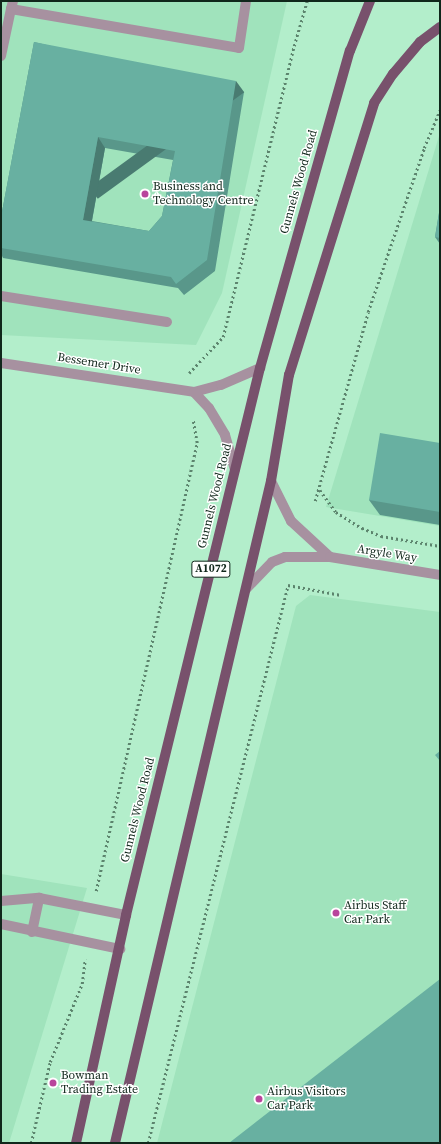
<!DOCTYPE html>
<html>
<head>
<meta charset="utf-8">
<style>
	body { margin:0 }
	#map { position:relative; width:441px; height:1144px; overflow:hidden; background:#b3eecb; font-family:"Source Serif 4",serif }
	div>[style] { position:absolute }
	.built>* { inset:0; background:#a0e3bc }
	.path>* { height:2.5px; margin-top:-1.25px; transform-origin:0; background:repeating-linear-gradient(90deg,#5c846d 0 2px,transparent 0 5px) }
	.lane>* { height:10px; margin:-5px; padding:0 5px; transform-origin:5px; border-radius:5px; background:#a791a0 }
	.street>* { height:10px; margin:-5px; padding:0 5px; transform-origin:5px; border-radius:5px; background:#a791a0 }
	.primary>* { height:10px; margin:-5px; padding:0 5px; transform-origin:5px; border-radius:5px; background:#78516c }
	.wall>* { inset:0; background:#59978a }
	.shaded-wall>* { inset:0; background:#497b71; transform-origin:0 0 }
	.building>* { inset:0; background:#68b0a1 }
	.dots>* { width:11px; height:11px; translate:-50% -50%; box-sizing:border-box; border:2px solid #fff; border-radius:50% }
	span { translate:-50% -50%; white-space:nowrap; text-align:center; line-height:1.15; -webkit-text-stroke:3px #fff; paint-order:stroke }
	.shield-label span { padding:1px 3px; background:#fff; border:1px solid; border-radius:3px; -webkit-text-stroke-width:0 }
	.shield-label { font-size:11px; color:#10271b; font-weight:700 }
	.street-label { font-size:12px; color:#10271b }
	.poi-label { font-size:12px; color:#10271b }
	.left { translate:0 -50%; text-align:left }
	.frame { position:absolute; inset:0; border:2px solid #10271b; pointer-events:none }
</style>
</head>
<body>
<div id="map">
	<div class="built">
		<i style="clip-path:polygon(1px 1px,287px 1px,222px 293px,196px 345px,1px 335px)"></i>
		<i style="clip-path:polygon(440px 133px,440px 526px,326px 507px)"></i>
		<i style="clip-path:polygon(310px 595px,440px 612px,440px 1143px,157px 1143px,296px 606px)"></i>
		<i style="clip-path:polygon(1px 874px,87px 888px,9px 1143px,1px 1143px)"></i>
	</div>
	<div class="path">
		<i style="left:189px;top:373px;width:50px;rotate:-46.6deg"></i>
		<i style="left:223px;top:337px;width:300px;rotate:-76.3deg"></i>
		<i style="left:294px;top:46px;width:47px;rotate:-73.9deg"></i>
		<i style="left:320px;top:490px;width:27px;rotate:54deg"></i>
		<i style="left:336px;top:512px;width:31px;rotate:32deg"></i>
		<i style="left:362px;top:528px;width:21px;rotate:23deg"></i>
		<i style="left:381px;top:536px;width:60px;rotate:9.6deg"></i>
		<i style="left:315px;top:501px;width:196px;rotate:-74.3deg"></i>
		<i style="left:368px;top:312px;width:173px;rotate:-71.1deg"></i>
		<i style="left:424px;top:148px;width:41px;rotate:-67.2deg"></i>
		<i style="left:96px;top:891px;width:459px;rotate:-77.3deg"></i>
		<i style="left:197px;top:443px;width:23px;rotate:-100deg"></i>
		<i style="left:31px;top:1143px;width:83px;rotate:-76.8deg"></i>
		<i style="left:50px;top:1062px;width:84px;rotate:-67.7deg"></i>
		<i style="left:82px;top:984px;width:25px;rotate:-83deg"></i>
		<i style="left:148px;top:1143px;width:575px;rotate:-75.92deg"></i>
		<i style="left:288px;top:585px;width:54px;rotate:10.7deg"></i>
	</div>
	<div class="lane">
		<i style="left:13px;top:1px;width:8px;rotate:104deg"></i>
		<i style="left:11px;top:9px;width:231px;rotate:9.7deg"></i>
		<i style="left:239px;top:48px;width:48px;rotate:-81.5deg"></i>
		<i style="left:1px;top:56px;width:48px;rotate:-78deg"></i>
		<i style="left:1px;top:296px;width:168px;rotate:8.9deg"></i>
		<i style="left:1px;top:901px;width:38px;rotate:-5deg"></i>
		<i style="left:39px;top:898px;width:89px;rotate:11.1deg"></i>
		<i style="left:1px;top:924px;width:122px;rotate:11.9deg"></i>
		<i style="left:32px;top:932px;width:35px;rotate:-78deg"></i>
	</div>
	<div class="street">
		<i style="left:1px;top:363px;width:195px;rotate:8.5deg"></i>
		<i style="left:194px;top:392px;width:28px;rotate:-15deg"></i>
		<i style="left:221px;top:385px;width:43px;rotate:-23.6deg"></i>
		<i style="left:194px;top:392px;width:22px;rotate:47deg"></i>
		<i style="left:209px;top:408px;width:31px;rotate:59deg"></i>
		<i style="left:225px;top:435px;width:36px;rotate:74deg"></i>
		<i style="left:271px;top:481px;width:45px;rotate:63.4deg"></i>
		<i style="left:291px;top:521px;width:53px;rotate:42.7deg"></i>
		<i style="left:246px;top:589px;width:37px;rotate:-46deg"></i>
		<i style="left:272px;top:562px;width:14px;rotate:-21deg"></i>
		<i style="left:285px;top:557px;width:45px"></i>
		<i style="left:330px;top:557px;width:111px;rotate:9.3deg"></i>
	</div>
	<div class="primary">
		<i style="left:76px;top:1143px;width:233px;rotate:-77.6deg"></i>
		<i style="left:126px;top:915px;width:563px;rotate:-76.24deg"></i>
		<i style="left:260px;top:368px;width:330px;rotate:-74.2deg"></i>
		<i style="left:350px;top:51px;width:54px;rotate:-68.2deg"></i>
		<i style="left:115px;top:1143px;width:680px;rotate:-76.74deg"></i>
		<i style="left:271px;top:481px;width:108px;rotate:-80.4deg"></i>
		<i style="left:289px;top:375px;width:285px;rotate:-72.6deg"></i>
		<i style="left:374px;top:103px;width:35px;rotate:-57deg"></i>
		<i style="left:393px;top:74px;width:42px;rotate:-49.8deg"></i>
		<i style="left:420px;top:42px;width:25px;rotate:-37deg"></i>
	</div>
	<div class="wall">
		<i style="clip-path:polygon(evenodd,34px 42px,244px 92px,215px 271px,184px 295px,178px 288px,3px 258px,1px 254px,1px 217px,34px 42px,105px 148px,173px 160px,162px 216px,149px 231px,92px 221px,105px 148px)"></i>
		<i style="clip-path:polygon(440px 207px,440px 244px,435px 237px)"></i>
		<i style="clip-path:polygon(440px 443px,440px 525px,380px 515px,369px 500px)"></i>
	</div>
	<div class="shaded-wall">
		<i style="left:236px;top:81px;width:14px;height:181px;rotate:54deg"></i>
		<i style="clip-path:polygon(98px 137px,105px 148px,90px 231px,83px 220px)"></i>
	</div>
	<div class="building">
		<i style="clip-path:polygon(evenodd,34px 42px,236px 81px,207px 260px,176px 284px,171px 277px,1px 248px,1px 217px,34px 42px,98px 137px,175px 151px,162px 216px,149px 231px,83px 220px,98px 137px)"></i>
		<i style="clip-path:polygon(440px 207px,440px 238px,435px 237px)"></i>
		<i style="clip-path:polygon(380px 433px,440px 443px,440px 512px,369px 500px)"></i>
		<i style="clip-path:polygon(440px 751px,440px 761px,435px 755px)"></i>
		<i style="clip-path:polygon(440px 979px,440px 1143px,229px 1143px)"></i>
	</div>
	<div class="dots">
		<i style="left:145px;top:194px;background:#b9449c"></i>
		<i style="left:336px;top:913px;background:#b9449c"></i>
		<i style="left:53px;top:1083px;background:#b9449c"></i>
		<i style="left:259px;top:1099px;background:#b9449c"></i>
	</div>
	<div class="shield-label">
		<span style="left:211px;top:569px">A1072</span>
	</div>
	<div class="street-label">
		<span style="left:299px;top:182px;rotate:-74deg">Gunnels Wood Road</span>
		<span style="left:99px;top:364px;rotate:9deg">Bessemer Drive</span>
		<span style="left:215px;top:496px;rotate:-76deg">Gunnels Wood Road</span>
		<span style="left:387px;top:554px;rotate:9deg">Argyle Way</span>
		<span style="left:138px;top:810px;rotate:-76deg">Gunnels Wood Road</span>
	</div>
	<div class="poi-label">
		<span class="left" style="left:153px;top:194px">Business and<br>Technology Centre</span>
		<span class="left" style="left:344px;top:913px">Airbus Staff<br>Car Park</span>
		<span class="left" style="left:61px;top:1083px">Bowman<br>Trading Estate</span>
		<span class="left" style="left:267px;top:1099px">Airbus Visitors<br>Car Park</span>
	</div>
	<div class="frame"></div>
</div>
</body>
</html>
